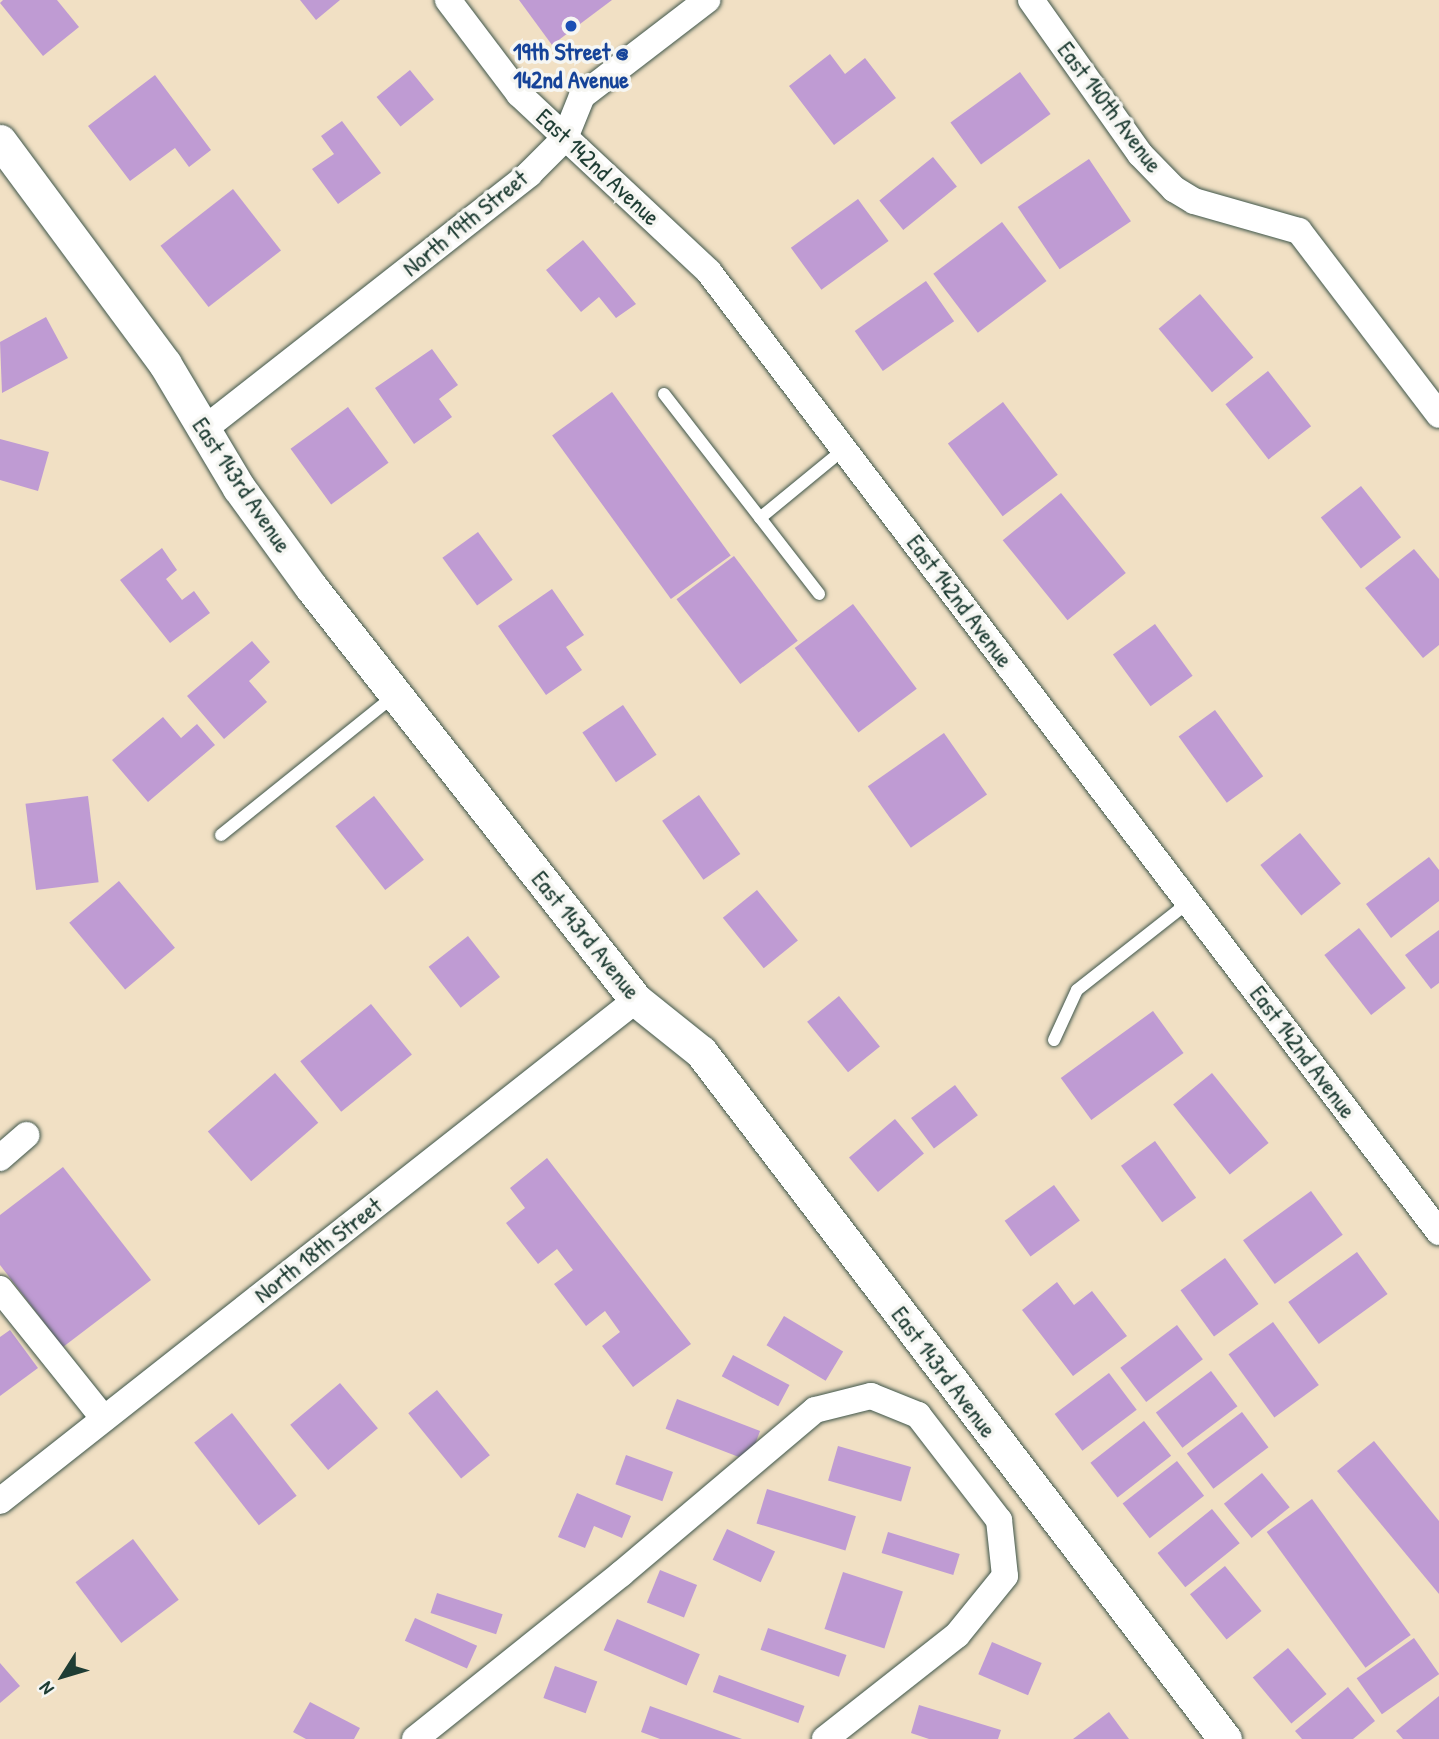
<!DOCTYPE html>
<html>
<head>
<meta charset="utf-8">
<style>
	body { margin:0 }
	#map { position:relative; width:1439px; height:1739px; overflow:hidden; background:#f1e0c4; font-family:"Patrick Hand",sans-serif }
	div>[style] { position:absolute }
	.building>* { inset:0; background:#bf9bd3; transform-origin:0 0 }
	.roads { filter:drop-shadow(0 0 2px #3e554a) drop-shadow(0 0 2px #3e554a) }
	.service>* { height:12px; margin:-6px; padding:0 6px; transform-origin:6px; border-radius:6px; background:#fff }
	.minor>* { height:26px; margin:-13px; padding:0 13px; transform-origin:13px; border-radius:13px; background:#fff }
	.tertiary>* { height:33px; margin:-16.5px; padding:0 16.5px; transform-origin:16.5px; border-radius:16.5px; background:#fff }
	.dots>* { width:19px; height:19px; translate:-50% -50%; box-sizing:border-box; border:4px solid #f6f6f2; border-radius:50% }
	span { translate:-50% -50%; white-space:nowrap; text-align:center; line-height:1.15; -webkit-text-stroke:7px #f6f6f2; paint-order:stroke }
	.transit-label { font-size:24px; color:#164399; font-weight:700 }
	.street-label { font-size:24px; color:#1f3d34 }
	.north { position:absolute; left:28px; top:1641px; width:70px; height:70px; -webkit-text-stroke:5px #f6f6f2; paint-order:stroke; rotate:233deg; font-size:19px; font-weight:700; line-height:28px; text-align:center; color:#1f3d34 }
	.north::after { content:''; display:block; margin:auto; width:24px; height:32px; background:#1f3d34; clip-path:polygon(50% 0,100% 100%,50% 72%,0 100%) }
</style>
</head>
<body>
<div id="map">
	<div class="building">
		<i style="clip-path:polygon(3px 0,57px 0,79px 27px,43px 56px,0 3px)"></i>
		<i style="clip-path:polygon(300px 0,340px 0,316px 20px)"></i>
		<i style="clip-path:polygon(519px 0,612px 0,552px 45px)"></i>
		<i style="clip-path:polygon(830px 54px,845px 74px,865px 58px,896px 98px,834px 145px,789px 86px)"></i>
		<i style="left:410px;top:70px;width:38px;height:43px;rotate:51deg"></i>
		<i style="left:1020px;top:72px;width:52px;height:86px;rotate:54deg"></i>
		<i style="clip-path:polygon(155px 75px,211px 150px,189px 167px,175px 148px,130px 181px,88px 126px)"></i>
		<i style="clip-path:polygon(342px 121px,381px 173px,338px 204px,312px 169px,334px 154px,321px 136px)"></i>
		<i style="left:933px;top:157px;width:38px;height:69px;rotate:51deg"></i>
		<i style="left:1089px;top:159px;width:75px;height:86px;rotate:56deg"></i>
		<i style="left:233px;top:189px;width:78px;height:92px;rotate:52deg"></i>
		<i style="left:858px;top:199px;width:52px;height:83px;rotate:54deg"></i>
		<i style="left:1002px;top:222px;width:74px;height:86px;rotate:53deg"></i>
		<i style="clip-path:polygon(583px 240px,636px 304px,616px 318px,599px 297px,581px 312px,546px 270px)"></i>
		<i style="left:926px;top:281px;width:49px;height:87px;rotate:55deg"></i>
		<i style="left:1200px;top:294px;width:83px;height:54px;rotate:50deg"></i>
		<i style="clip-path:polygon(46px 317px,68px 358px,2px 393px,0 342px)"></i>
		<i style="clip-path:polygon(432px 349px,458px 385px,439px 399px,452px 417px,414px 444px,375px 388px)"></i>
		<i style="left:1268px;top:371px;width:70px;height:54px;rotate:52deg"></i>
		<i style="left:612px;top:392px;width:202px;height:74px;rotate:54deg"></i>
		<i style="left:1003px;top:402px;width:91px;height:69px;rotate:53deg"></i>
		<i style="left:348px;top:407px;width:69px;height:71px;rotate:54deg"></i>
		<i style="clip-path:polygon(0 439px,49px 452px,38px 491px,0 480px)"></i>
		<i style="left:1361px;top:486px;width:65px;height:51px;rotate:52deg"></i>
		<i style="left:1061px;top:493px;width:103px;height:75px;rotate:51deg"></i>
		<i style="left:478px;top:532px;width:59px;height:44px;rotate:54deg"></i>
		<i style="clip-path:polygon(162px 548px,177px 570px,166px 579px,182px 600px,194px 591px,210px 613px,170px 643px,120px 580px)"></i>
		<i style="clip-path:polygon(1414px 549px,1439px 579px,1439px 645px,1423px 658px,1365px 588px)"></i>
		<i style="left:734px;top:556px;width:106px;height:72px;rotate:53deg"></i>
		<i style="clip-path:polygon(552px 589px,584px 635px,566px 647px,582px 670px,546px 695px,498px 626px)"></i>
		<i style="left:853px;top:604px;width:106px;height:73px;rotate:53deg"></i>
		<i style="left:1155px;top:624px;width:64px;height:52px;rotate:54deg"></i>
		<i style="clip-path:polygon(252px 641px,270px 662px,249px 681px,267px 702px,224px 739px,187px 696px)"></i>
		<i style="left:623px;top:705px;width:60px;height:49px;rotate:56deg"></i>
		<i style="left:1215px;top:710px;width:82px;height:45px;rotate:54deg"></i>
		<i style="clip-path:polygon(163px 717px,181px 738px,197px 724px,215px 745px,148px 802px,112px 760px)"></i>
		<i style="left:944px;top:733px;width:75px;height:93px;rotate:55deg"></i>
		<i style="left:699px;top:795px;width:72px;height:45px;rotate:55deg"></i>
		<i style="left:88px;top:796px;width:87px;height:63px;rotate:83deg"></i>
		<i style="left:374px;top:796px;width:81px;height:49px;rotate:52deg"></i>
		<i style="left:1300px;top:833px;width:65px;height:51px;rotate:51deg"></i>
		<i style="clip-path:polygon(1429px 857px,1439px 870px,1439px 901px,1391px 938px,1366px 904px)"></i>
		<i style="left:119px;top:881px;width:87px;height:65px;rotate:50deg"></i>
		<i style="left:757px;top:890px;width:65px;height:44px;rotate:51deg"></i>
		<i style="left:1359px;top:928px;width:76px;height:44px;rotate:52deg"></i>
		<i style="clip-path:polygon(1439px 930px,1439px 983px,1431px 989px,1405px 955px)"></i>
		<i style="left:468px;top:936px;width:52px;height:50px;rotate:52deg"></i>
		<i style="left:839px;top:996px;width:65px;height:41px;rotate:51deg"></i>
		<i style="left:371px;top:1004px;width:65px;height:91px;rotate:51deg"></i>
		<i style="left:1153px;top:1011px;width:52px;height:114px;rotate:54deg"></i>
		<i style="left:275px;top:1073px;width:66px;height:89px;rotate:49deg"></i>
		<i style="left:1212px;top:1073px;width:90px;height:50px;rotate:51deg"></i>
		<i style="left:955px;top:1085px;width:38px;height:55px;rotate:53deg"></i>
		<i style="left:895px;top:1119px;width:45px;height:60px;rotate:50deg"></i>
		<i style="left:1155px;top:1141px;width:70px;height:42px;rotate:54deg"></i>
		<i style="clip-path:polygon(547px 1158px,691px 1344px,633px 1387px,602px 1346px,620px 1332px,605px 1311px,586px 1326px,554px 1284px,573px 1270px,557px 1249px,538px 1264px,506px 1223px,525px 1208px,510px 1188px)"></i>
		<i style="clip-path:polygon(63px 1167px,151px 1280px,63px 1347px,0 1265px,0 1215px)"></i>
		<i style="left:1054px;top:1185px;width:44px;height:61px;rotate:54deg"></i>
		<i style="left:1311px;top:1191px;width:54px;height:84px;rotate:54deg"></i>
		<i style="left:1357px;top:1252px;width:52px;height:85px;rotate:54deg"></i>
		<i style="left:1225px;top:1258px;width:57px;height:55px;rotate:54deg"></i>
		<i style="clip-path:polygon(1057px 1282px,1074px 1305px,1092px 1291px,1127px 1336px,1073px 1376px,1022px 1310px)"></i>
		<i style="left:784px;top:1316px;width:69px;height:34px;rotate:31deg"></i>
		<i style="left:1273px;top:1322px;width:78px;height:55px;rotate:54deg"></i>
		<i style="left:1177px;top:1325px;width:43px;height:71px;rotate:53deg"></i>
		<i style="clip-path:polygon(10px 1330px,38px 1368px,0 1396px,0 1337px)"></i>
		<i style="left:733px;top:1355px;width:64px;height:24px;rotate:28deg"></i>
		<i style="left:1211px;top:1371px;width:44px;height:69px;rotate:53deg"></i>
		<i style="left:1109px;top:1373px;width:46px;height:68px;rotate:53deg"></i>
		<i style="left:340px;top:1383px;width:59px;height:65px;rotate:50deg"></i>
		<i style="left:437px;top:1390px;width:84px;height:37px;rotate:51deg"></i>
		<i style="left:677px;top:1399px;width:89px;height:32px;rotate:21deg"></i>
		<i style="left:1242px;top:1412px;width:44px;height:69px;rotate:53deg"></i>
		<i style="left:232px;top:1413px;width:105px;height:48px;rotate:52deg"></i>
		<i style="left:1144px;top:1421px;width:44px;height:68px;rotate:52deg"></i>
		<i style="clip-path:polygon(1374px 1441px,1439px 1521px,1439px 1594px,1337px 1471px)"></i>
		<i style="left:838px;top:1446px;width:76px;height:36px;rotate:16deg"></i>
		<i style="left:626px;top:1455px;width:50px;height:31px;rotate:20deg"></i>
		<i style="left:1177px;top:1461px;width:44px;height:69px;rotate:52deg"></i>
		<i style="left:1262px;top:1473px;width:44px;height:49px;rotate:51deg"></i>
		<i style="left:767px;top:1489px;width:93px;height:36px;rotate:17deg"></i>
		<i style="clip-path:polygon(577px 1493px,631px 1516px,622px 1538px,594px 1526px,585px 1548px,558px 1537px)"></i>
		<i style="left:1312px;top:1499px;width:168px;height:56px;rotate:54deg"></i>
		<i style="left:1212px;top:1509px;width:44px;height:70px;rotate:51deg"></i>
		<i style="left:727px;top:1529px;width:53px;height:34px;rotate:25deg"></i>
		<i style="left:888px;top:1532px;width:75px;height:22px;rotate:17deg"></i>
		<i style="left:133px;top:1539px;width:76px;height:72px;rotate:53deg"></i>
		<i style="left:1225px;top:1566px;width:58px;height:45px;rotate:51deg"></i>
		<i style="left:660px;top:1570px;width:40px;height:35px;rotate:22deg"></i>
		<i style="left:843px;top:1572px;width:63px;height:60px;rotate:18deg"></i>
		<i style="left:437px;top:1593px;width:69px;height:21px;rotate:18deg"></i>
		<i style="left:415px;top:1618px;width:68px;height:25px;rotate:24deg"></i>
		<i style="left:617px;top:1619px;width:90px;height:34px;rotate:23deg"></i>
		<i style="left:768px;top:1628px;width:83px;height:23px;rotate:19deg"></i>
		<i style="left:1414px;top:1638px;width:44px;height:70px;rotate:55deg"></i>
		<i style="left:992px;top:1642px;width:54px;height:35px;rotate:23deg"></i>
		<i style="left:1288px;top:1648px;width:60px;height:46px;rotate:50deg"></i>
		<i style="clip-path:polygon(0 1663px,20px 1686px,0 1703px)"></i>
		<i style="left:555px;top:1666px;width:45px;height:34px;rotate:20deg"></i>
		<i style="left:719px;top:1675px;width:91px;height:18px;rotate:20deg"></i>
		<i style="clip-path:polygon(1348px 1687px,1375px 1721px,1353px 1739px,1302px 1739px,1295px 1731px)"></i>
		<i style="clip-path:polygon(1439px 1696px,1439px 1739px,1403px 1739px,1396px 1731px)"></i>
		<i style="clip-path:polygon(310px 1702px,360px 1728px,354px 1739px,306px 1739px,293px 1732px)"></i>
		<i style="clip-path:polygon(919px 1705px,1001px 1730px,998px 1739px,929px 1739px,911px 1733px)"></i>
		<i style="clip-path:polygon(650px 1706px,742px 1739px,660px 1739px,641px 1732px)"></i>
		<i style="clip-path:polygon(1109px 1712px,1129px 1739px,1073px 1739px)"></i>
	</div>
	<div class="roads">
		<div class="service">
			<i style="left:664px;top:394px;width:253px;rotate:52.2deg"></i>
			<i style="left:760px;top:518px;width:109px;rotate:-39.4deg"></i>
			<i style="left:221px;top:835px;width:223px;rotate:-38.8deg"></i>
			<i style="left:1054px;top:1040px;width:55px;rotate:-65.3deg"></i>
			<i style="left:1077px;top:990px;width:142px;rotate:-38.2deg"></i>
		</div>
		<div class="minor">
			<i style="left:448px;top:0;width:118px;rotate:52.9deg"></i>
			<i style="left:519px;top:94px;width:260px;rotate:43.1deg"></i>
			<i style="left:709px;top:272px;width:1206px;rotate:52.75deg"></i>
			<i style="left:1031px;top:0;width:189px;rotate:54.7deg"></i>
			<i style="left:1140px;top:154px;width:49px;rotate:45.8deg"></i>
			<i style="left:1174px;top:189px;width:23px;rotate:31deg"></i>
			<i style="left:1194px;top:201px;width:109px;rotate:15.9deg"></i>
			<i style="left:1299px;top:231px;width:231px;rotate:52.7deg"></i>
			<i style="left:203px;top:430px;width:415px;rotate:-38.1deg"></i>
			<i style="left:529px;top:174px;width:51px;rotate:-45deg"></i>
			<i style="left:565px;top:138px;width:45px;rotate:-68deg"></i>
			<i style="left:582px;top:96px;width:158px;rotate:-37.5deg"></i>
			<i style="left:0;top:1158px;width:35px;rotate:-41deg"></i>
			<i style="left:0;top:1289px;width:166px;rotate:51.3deg"></i>
			<i style="left:0;top:1501px;width:810px;rotate:-38.23deg"></i>
			<i style="left:415px;top:1739px;width:264px;rotate:-38.7deg"></i>
			<i style="left:621px;top:1574px;width:254px;rotate:-40.2deg"></i>
			<i style="left:815px;top:1410px;width:58px;rotate:-14deg"></i>
			<i style="left:871px;top:1396px;width:51px;rotate:22deg"></i>
			<i style="left:918px;top:1415px;width:133px;rotate:52.4deg"></i>
			<i style="left:999px;top:1520px;width:56px;rotate:83.9deg"></i>
			<i style="left:1005px;top:1576px;width:76px;rotate:129.1deg"></i>
			<i style="left:957px;top:1635px;width:168px;rotate:141.8deg"></i>
		</div>
		<div class="tertiary">
			<i style="left:0;top:141px;width:277px;rotate:53.5deg"></i>
			<i style="left:165px;top:364px;width:144px;rotate:59.2deg"></i>
			<i style="left:239px;top:488px;width:122px;rotate:54deg"></i>
			<i style="left:311px;top:587px;width:526px;rotate:51.8deg"></i>
			<i style="left:636px;top:1000px;width:83px;rotate:38.7deg"></i>
			<i style="left:701px;top:1052px;width:864px;rotate:52.67deg"></i>
		</div>
	</div>
	<div class="dots">
		<i style="left:571px;top:26px;background:#1a4fb4"></i>
	</div>
	<div class="transit-label">
		<span style="left:571px;top:66px">19th Street @<br>142nd Avenue</span>
	</div>
	<div class="street-label">
		<span style="left:1110px;top:107px;rotate:53deg">East 140th Avenue</span>
		<span style="left:598px;top:167px;rotate:43deg">East 142nd Avenue</span>
		<span style="left:465px;top:223px;rotate:-39deg">North 19th Street</span>
		<span style="left:242px;top:485px;rotate:56deg">East 143rd Avenue</span>
		<span style="left:960px;top:601px;rotate:53deg">East 142nd Avenue</span>
		<span style="left:586px;top:935px;rotate:51deg">East 143rd Avenue</span>
		<span style="left:1303px;top:1052px;rotate:53deg">East 142nd Avenue</span>
		<span style="left:318px;top:1250px;rotate:-38deg">North 18th Street</span>
		<span style="left:944px;top:1372px;rotate:53deg">East 143rd Avenue</span>
	</div>
	<div class="north">N</div>
</div>
</body>
</html>
